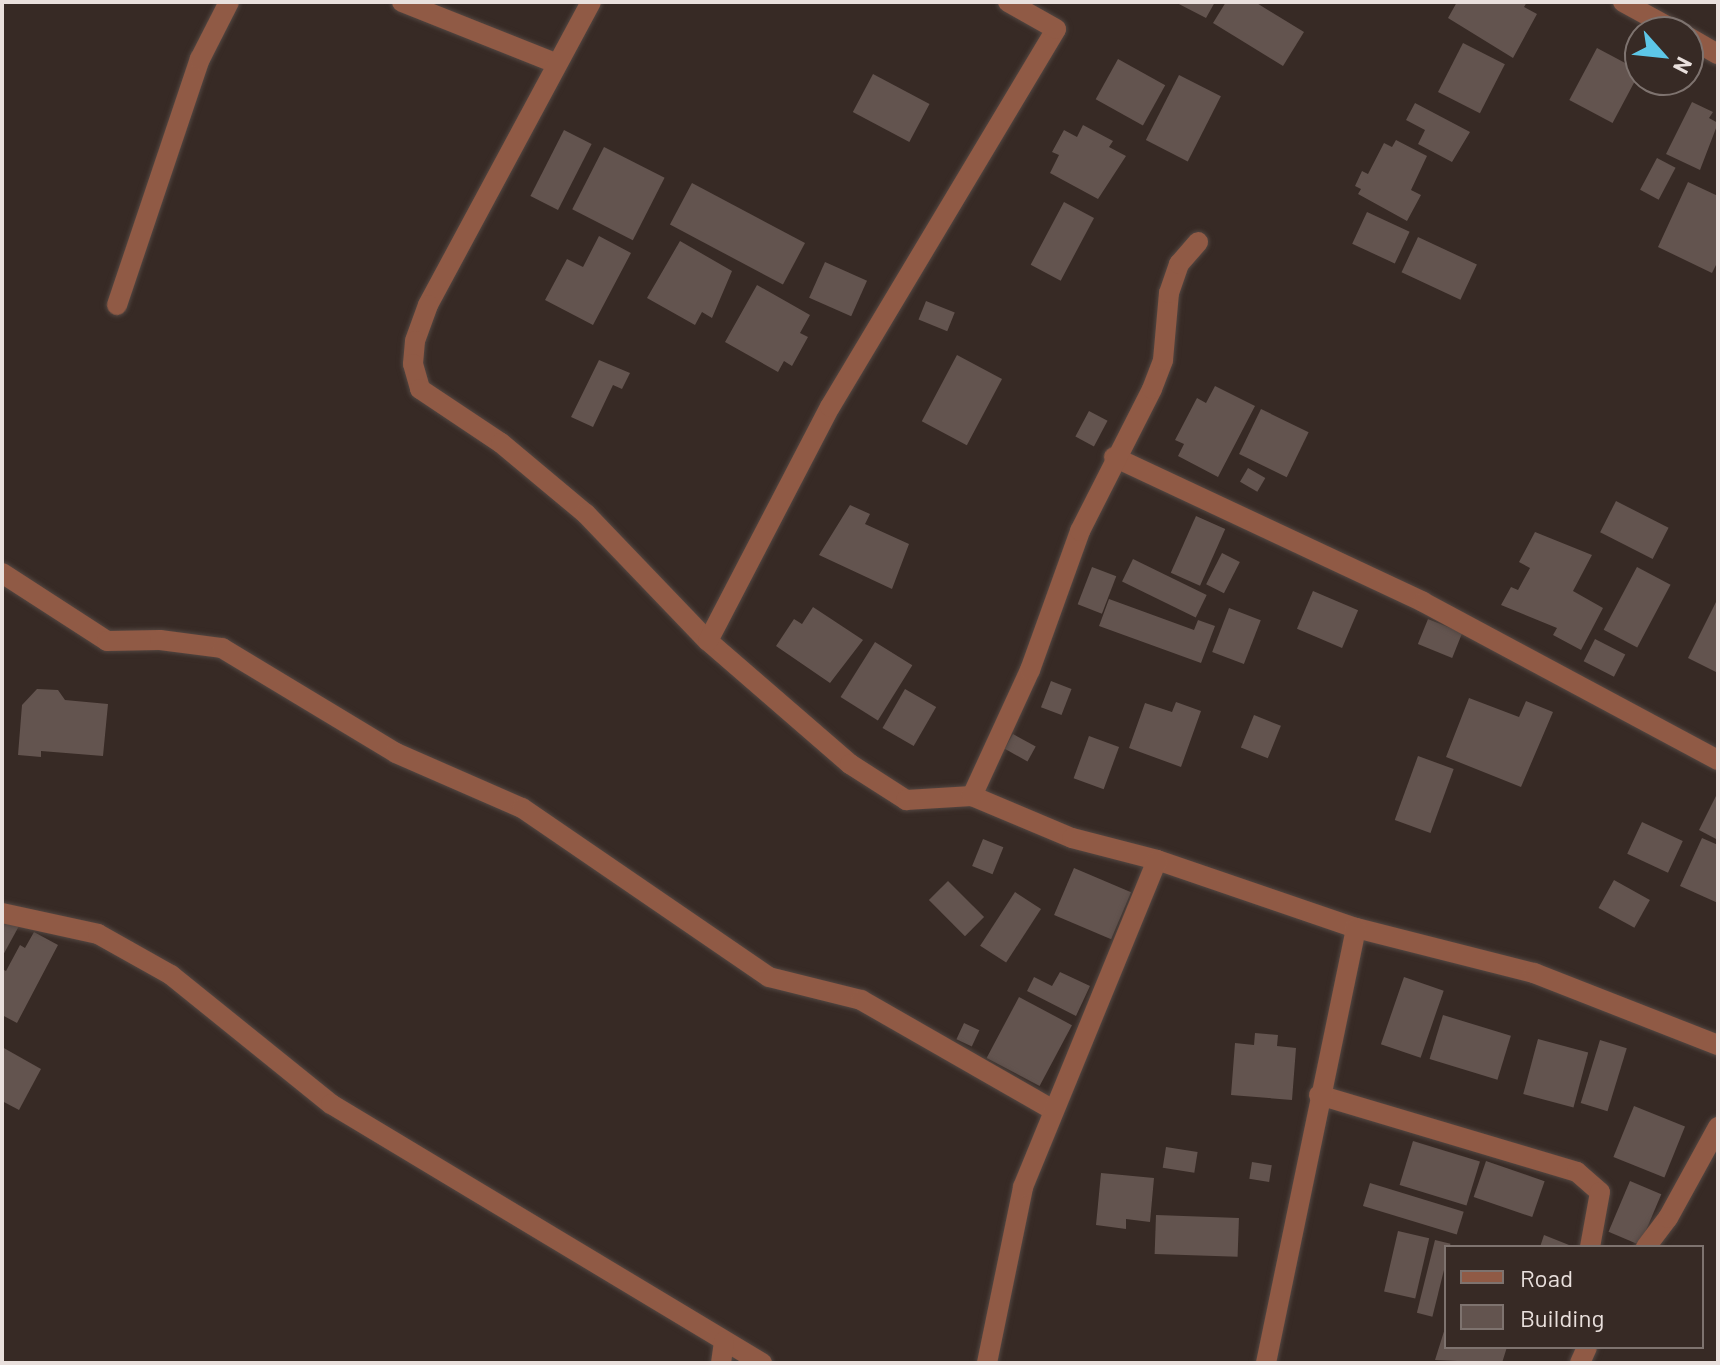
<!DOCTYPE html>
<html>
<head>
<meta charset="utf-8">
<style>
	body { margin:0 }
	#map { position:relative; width:1720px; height:1365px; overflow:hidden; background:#372a25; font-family:Barlow,sans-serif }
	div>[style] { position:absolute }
	.building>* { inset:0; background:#63544f; transform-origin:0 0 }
	.roads { filter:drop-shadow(0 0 2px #534742) drop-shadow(0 0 2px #534742) }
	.street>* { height:20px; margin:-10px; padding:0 10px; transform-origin:10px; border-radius:10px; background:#905a45 }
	span { translate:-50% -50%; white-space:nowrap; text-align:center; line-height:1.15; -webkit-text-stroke:7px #372a25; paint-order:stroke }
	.frame { position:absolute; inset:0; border:4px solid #e9e0dd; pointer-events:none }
	.legend { position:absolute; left:1444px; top:1245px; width:260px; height:104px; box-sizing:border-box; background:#372a25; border:2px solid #7e736f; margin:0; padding:10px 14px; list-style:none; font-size:24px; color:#e9e0dd }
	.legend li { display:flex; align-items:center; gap:16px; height:40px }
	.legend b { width:40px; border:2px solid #7e736f }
	.north { position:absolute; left:1624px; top:16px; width:80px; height:80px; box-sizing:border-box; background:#372a25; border:2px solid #7e736f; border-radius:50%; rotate:117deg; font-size:22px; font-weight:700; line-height:32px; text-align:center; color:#e9e0dd }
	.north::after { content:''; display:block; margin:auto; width:28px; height:36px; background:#5dc7e8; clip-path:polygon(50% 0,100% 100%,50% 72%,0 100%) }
</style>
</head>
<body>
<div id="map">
	<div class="building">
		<i style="clip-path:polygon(1175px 2px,1215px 2px,1206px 18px)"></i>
		<i style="clip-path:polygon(1226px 2px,1255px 2px,1304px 32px,1283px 66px,1213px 23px)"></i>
		<i style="clip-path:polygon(1457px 2px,1527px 2px,1524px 7px,1537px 14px,1513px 58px,1448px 18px)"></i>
		<i style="left:1463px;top:43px;width:47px;height:55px;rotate:27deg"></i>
		<i style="left:1597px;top:48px;width:49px;height:59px;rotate:28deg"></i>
		<i style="left:1118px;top:59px;width:54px;height:46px;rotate:29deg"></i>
		<i style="left:873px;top:74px;width:64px;height:43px;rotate:28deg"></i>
		<i style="left:1179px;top:75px;width:47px;height:73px;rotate:27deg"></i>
		<i style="clip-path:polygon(1692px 102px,1713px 112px,1709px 118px,1718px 123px,1700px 170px,1666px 154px)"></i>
		<i style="clip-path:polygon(1415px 103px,1470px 132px,1452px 162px,1418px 144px,1425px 130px,1406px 120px)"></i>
		<i style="clip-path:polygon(1083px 125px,1113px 141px,1109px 147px,1126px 156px,1098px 199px,1050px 173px,1059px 155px,1052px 152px,1064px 130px,1077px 137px)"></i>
		<i style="left:564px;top:130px;width:31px;height:74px;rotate:27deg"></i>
		<i style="clip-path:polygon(1396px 140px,1427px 156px,1411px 190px,1421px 195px,1407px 221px,1358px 194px,1361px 189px,1355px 186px,1362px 171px,1368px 174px,1384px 143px,1392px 147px)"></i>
		<i style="left:604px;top:147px;width:68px;height:70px;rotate:27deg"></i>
		<i style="left:1657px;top:158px;width:21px;height:36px;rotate:28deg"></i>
		<i style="clip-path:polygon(1688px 182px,1718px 196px,1718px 261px,1712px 273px,1658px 247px)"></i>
		<i style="left:692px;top:183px;width:128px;height:47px;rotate:28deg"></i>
		<i style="left:1064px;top:202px;width:34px;height:71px;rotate:28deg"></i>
		<i style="left:1367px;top:212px;width:47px;height:35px;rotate:25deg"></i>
		<i style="clip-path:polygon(599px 236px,631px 253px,593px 325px,545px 300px,567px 259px,583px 267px)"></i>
		<i style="left:1418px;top:237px;width:65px;height:39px;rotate:25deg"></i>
		<i style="clip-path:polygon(680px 241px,732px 271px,712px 318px,702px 312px,695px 325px,647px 298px)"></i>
		<i style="left:825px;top:262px;width:46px;height:39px;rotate:24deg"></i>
		<i style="clip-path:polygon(757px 285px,810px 315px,800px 333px,808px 337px,792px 366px,784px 361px,778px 372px,725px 342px)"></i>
		<i style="left:926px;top:301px;width:31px;height:20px;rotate:22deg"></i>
		<i style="left:957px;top:355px;width:51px;height:75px;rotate:28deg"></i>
		<i style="clip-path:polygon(599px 360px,630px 373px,622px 389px,613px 385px,593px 427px,571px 417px)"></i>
		<i style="clip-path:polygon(1215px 386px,1255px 406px,1218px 477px,1178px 456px,1184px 444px,1175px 440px,1197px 398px,1206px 403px)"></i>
		<i style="left:1261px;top:409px;width:53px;height:50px;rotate:26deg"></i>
		<i style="left:1089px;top:411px;width:21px;height:29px;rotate:28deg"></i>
		<i style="left:1248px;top:468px;width:20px;height:16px;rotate:30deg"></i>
		<i style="left:1616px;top:501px;width:59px;height:35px;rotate:27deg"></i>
		<i style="clip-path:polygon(850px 505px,870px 514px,865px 524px,909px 544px,892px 589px,819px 555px)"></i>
		<i style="left:1196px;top:516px;width:32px;height:62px;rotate:24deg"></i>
		<i style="clip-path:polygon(1535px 532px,1592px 555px,1573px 591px,1603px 608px,1581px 650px,1553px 635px,1557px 628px,1501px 605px,1511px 587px,1518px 590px,1530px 568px,1519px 562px)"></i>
		<i style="left:1222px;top:553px;width:20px;height:35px;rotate:27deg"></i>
		<i style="left:1133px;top:559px;width:82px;height:25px;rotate:26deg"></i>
		<i style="left:1092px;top:567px;width:26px;height:40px;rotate:21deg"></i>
		<i style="left:1637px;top:567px;width:38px;height:71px;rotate:28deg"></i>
		<i style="left:1313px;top:591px;width:49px;height:41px;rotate:23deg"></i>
		<i style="clip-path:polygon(1718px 598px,1718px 673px,1688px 658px)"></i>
		<i style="clip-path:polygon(1109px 599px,1194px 630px,1198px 620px,1215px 626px,1201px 663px,1099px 626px)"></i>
		<i style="clip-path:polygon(813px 607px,863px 640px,830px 683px,776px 646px,794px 619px,802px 624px)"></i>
		<i style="left:1229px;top:608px;width:34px;height:47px;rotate:21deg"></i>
		<i style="left:1428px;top:619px;width:37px;height:27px;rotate:22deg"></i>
		<i style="left:1595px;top:639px;width:34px;height:25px;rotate:27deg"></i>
		<i style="left:875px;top:642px;width:44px;height:65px;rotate:32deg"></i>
		<i style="left:1051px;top:681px;width:22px;height:28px;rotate:21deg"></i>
		<i style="clip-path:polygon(37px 689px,58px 690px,65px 700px,108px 704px,103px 756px,41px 751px,41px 757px,18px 755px,22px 705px)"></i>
		<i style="left:905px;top:689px;width:36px;height:45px;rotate:30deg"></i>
		<i style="clip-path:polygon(1469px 698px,1519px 717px,1526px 701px,1553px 712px,1521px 787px,1446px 757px)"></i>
		<i style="clip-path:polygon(1176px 702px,1201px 711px,1181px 767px,1129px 748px,1145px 703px,1172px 712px)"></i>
		<i style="left:1254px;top:715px;width:29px;height:35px;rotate:22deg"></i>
		<i style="left:1013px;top:734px;width:26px;height:17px;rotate:29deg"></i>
		<i style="left:1089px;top:736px;width:32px;height:45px;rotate:20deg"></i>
		<i style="left:1418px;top:756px;width:38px;height:68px;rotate:20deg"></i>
		<i style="clip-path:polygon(1718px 792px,1718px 840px,1699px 830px)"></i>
		<i style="left:1642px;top:822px;width:45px;height:35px;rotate:25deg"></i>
		<i style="clip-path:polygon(1702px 838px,1718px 845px,1718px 903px,1680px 886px)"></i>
		<i style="left:983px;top:839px;width:22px;height:29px;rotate:22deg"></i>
		<i style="left:1074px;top:868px;width:62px;height:51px;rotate:23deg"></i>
		<i style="left:1614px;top:880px;width:41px;height:32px;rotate:29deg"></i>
		<i style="left:948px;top:881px;width:51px;height:27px;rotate:45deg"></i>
		<i style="left:1015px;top:892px;width:31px;height:64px;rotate:33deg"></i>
		<i style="clip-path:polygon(2px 917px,19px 926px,2px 957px)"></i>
		<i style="clip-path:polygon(34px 932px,58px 945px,17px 1023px,2px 1015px,2px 969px,6px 971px,20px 945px,25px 948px)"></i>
		<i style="clip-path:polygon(1060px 972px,1090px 986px,1076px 1016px,1027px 991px,1034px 977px,1052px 986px)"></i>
		<i style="left:1404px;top:977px;width:42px;height:71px;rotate:19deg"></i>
		<i style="left:1019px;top:997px;width:60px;height:69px;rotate:28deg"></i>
		<i style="left:1443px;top:1015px;width:71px;height:46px;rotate:17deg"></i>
		<i style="left:964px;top:1023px;width:17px;height:18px;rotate:25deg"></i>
		<i style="clip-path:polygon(1255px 1033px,1278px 1035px,1277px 1046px,1296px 1048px,1292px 1100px,1231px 1095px,1235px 1043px,1254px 1045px)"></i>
		<i style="left:1538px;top:1039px;width:52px;height:57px;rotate:15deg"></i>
		<i style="left:1600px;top:1040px;width:28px;height:66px;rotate:17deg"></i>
		<i style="clip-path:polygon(2px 1047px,41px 1069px,19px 1110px,2px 1101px)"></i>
		<i style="left:1634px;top:1106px;width:55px;height:55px;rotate:22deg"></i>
		<i style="left:1413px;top:1141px;width:70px;height:46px;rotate:17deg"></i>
		<i style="left:1166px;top:1147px;width:32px;height:21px;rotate:9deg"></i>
		<i style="left:1486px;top:1161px;width:62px;height:38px;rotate:19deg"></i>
		<i style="left:1252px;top:1162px;width:20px;height:17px;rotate:9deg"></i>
		<i style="clip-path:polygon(1101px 1173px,1154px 1178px,1150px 1222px,1126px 1219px,1126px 1229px,1096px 1225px)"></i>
		<i style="left:1630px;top:1181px;width:34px;height:55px;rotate:23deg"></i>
		<i style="left:1370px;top:1183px;width:98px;height:24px;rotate:17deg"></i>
		<i style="left:1156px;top:1215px;width:83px;height:39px;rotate:2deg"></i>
		<i style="left:1398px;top:1231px;width:32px;height:62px;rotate:13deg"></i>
		<i style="clip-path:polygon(1544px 1235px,1574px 1247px,1540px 1247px)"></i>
		<i style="left:1435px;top:1240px;width:16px;height:75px;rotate:14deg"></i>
		<i style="clip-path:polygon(1446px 1325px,1446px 1347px,1507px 1347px,1502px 1363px,1435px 1360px)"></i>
	</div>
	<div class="roads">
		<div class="street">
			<i style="left:402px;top:2px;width:165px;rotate:21.7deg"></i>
			<i style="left:591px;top:2px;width:344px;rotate:118.3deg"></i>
			<i style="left:428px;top:305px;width:38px;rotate:110deg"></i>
			<i style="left:415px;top:341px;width:23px;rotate:95deg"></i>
			<i style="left:413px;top:364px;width:26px;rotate:74deg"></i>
			<i style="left:420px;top:389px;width:97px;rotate:33.7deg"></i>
			<i style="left:501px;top:443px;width:111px;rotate:39.9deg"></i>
			<i style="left:586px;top:514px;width:176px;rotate:46.2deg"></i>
			<i style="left:708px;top:641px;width:188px;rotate:40.9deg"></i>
			<i style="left:850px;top:764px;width:67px;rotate:32.7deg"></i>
			<i style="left:906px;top:800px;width:66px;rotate:-3.5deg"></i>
			<i style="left:972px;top:796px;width:108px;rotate:22.8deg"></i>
			<i style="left:1072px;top:838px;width:88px;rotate:14.5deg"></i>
			<i style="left:1157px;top:860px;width:210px;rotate:18.9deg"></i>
			<i style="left:1356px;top:928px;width:184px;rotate:14.2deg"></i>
			<i style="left:1534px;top:973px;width:198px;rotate:21.4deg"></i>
			<i style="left:1623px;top:2px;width:63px;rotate:28.6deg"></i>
			<i style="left:1688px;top:37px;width:34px;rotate:30deg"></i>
			<i style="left:117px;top:305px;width:260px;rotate:-71.4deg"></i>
			<i style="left:200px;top:59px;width:64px;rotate:-63deg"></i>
			<i style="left:1114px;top:457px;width:341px;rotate:25.1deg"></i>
			<i style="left:1423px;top:602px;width:335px;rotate:28.2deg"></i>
			<i style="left:2px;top:573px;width:125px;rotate:32.9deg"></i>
			<i style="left:107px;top:641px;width:53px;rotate:-1.1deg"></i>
			<i style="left:160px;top:640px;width:63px;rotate:7.4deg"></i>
			<i style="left:222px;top:648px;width:203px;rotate:31.1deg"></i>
			<i style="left:396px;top:753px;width:137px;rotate:23.6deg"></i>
			<i style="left:522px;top:808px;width:299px;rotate:34.4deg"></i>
			<i style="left:769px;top:977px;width:95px;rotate:14deg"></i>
			<i style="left:861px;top:1000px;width:221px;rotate:29.8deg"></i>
			<i style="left:708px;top:641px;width:264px;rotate:-62.5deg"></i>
			<i style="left:830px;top:407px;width:440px;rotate:-59.1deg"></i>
			<i style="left:1056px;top:29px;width:55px;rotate:-150.6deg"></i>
			<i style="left:972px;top:796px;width:139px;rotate:-65.3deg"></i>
			<i style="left:1030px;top:670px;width:148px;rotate:-70.2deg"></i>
			<i style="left:1080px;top:531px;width:159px;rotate:-63.1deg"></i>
			<i style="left:1152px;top:389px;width:31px;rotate:-69deg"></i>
			<i style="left:1163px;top:360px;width:67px;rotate:-84.9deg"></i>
			<i style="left:1169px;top:293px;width:31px;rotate:-71deg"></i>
			<i style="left:1179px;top:264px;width:29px;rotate:-49deg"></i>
			<i style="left:2px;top:913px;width:98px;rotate:12.3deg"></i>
			<i style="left:98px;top:934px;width:84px;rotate:29.3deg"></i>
			<i style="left:171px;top:975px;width:206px;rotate:38.9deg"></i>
			<i style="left:331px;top:1104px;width:503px;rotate:31deg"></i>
			<i style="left:1319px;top:1095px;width:269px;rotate:16.6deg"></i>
			<i style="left:1577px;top:1172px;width:30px;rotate:41deg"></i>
			<i style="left:1600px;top:1192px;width:56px;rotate:100.3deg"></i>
			<i style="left:1646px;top:1247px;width:36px;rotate:-53deg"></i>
			<i style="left:1668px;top:1218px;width:104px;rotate:-61.2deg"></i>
			<i style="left:721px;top:1363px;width:22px;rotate:-82deg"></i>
			<i style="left:987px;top:1363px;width:180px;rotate:-78.4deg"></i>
			<i style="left:1023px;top:1187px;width:353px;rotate:-67.7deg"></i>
			<i style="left:1266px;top:1363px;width:444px;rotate:-78.3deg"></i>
			<i style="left:1580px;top:1363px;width:17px;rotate:-66deg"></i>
		</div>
	</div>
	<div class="frame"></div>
	<ul class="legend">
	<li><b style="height:10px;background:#905a45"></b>Road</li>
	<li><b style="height:22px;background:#63544f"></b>Building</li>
	</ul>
	<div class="north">N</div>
</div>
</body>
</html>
